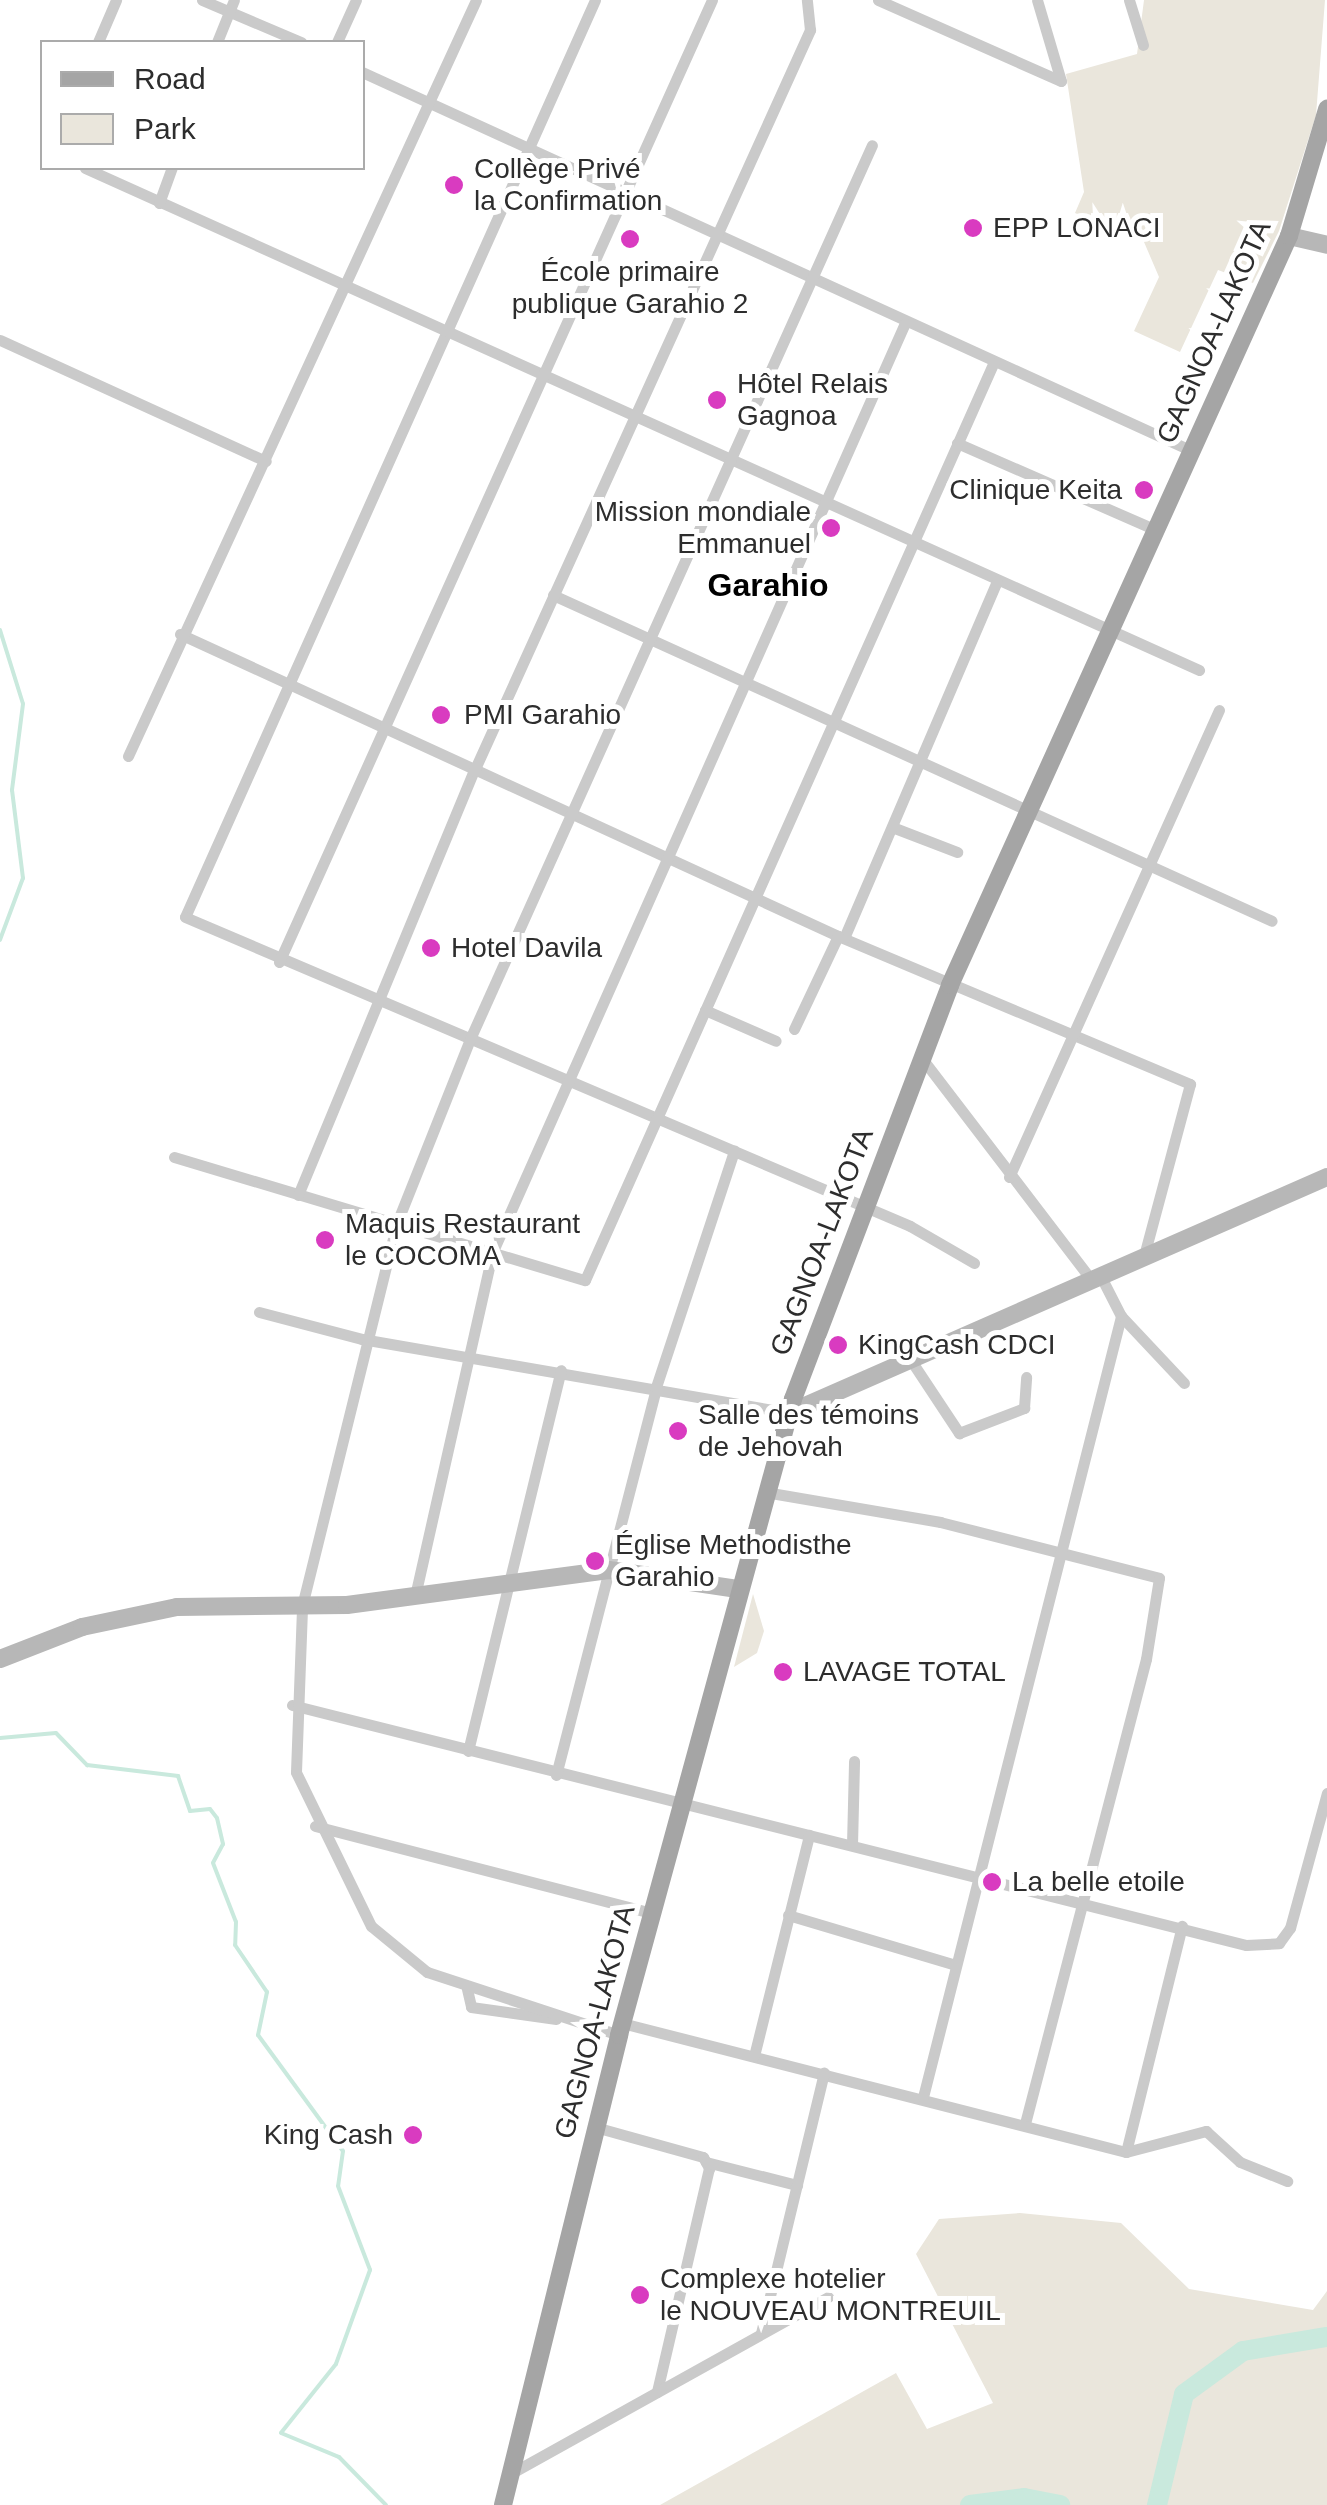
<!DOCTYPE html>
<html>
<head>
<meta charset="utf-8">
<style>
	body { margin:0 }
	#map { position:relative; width:1327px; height:2505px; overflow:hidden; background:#fff; font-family:Helvetica,sans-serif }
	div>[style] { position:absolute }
	.green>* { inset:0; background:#eae6dc }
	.stream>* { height:4px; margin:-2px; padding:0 2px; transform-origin:2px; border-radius:2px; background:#c9e9dd }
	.river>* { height:20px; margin:-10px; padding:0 10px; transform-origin:10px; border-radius:10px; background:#c9e9dd }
	.street>* { height:11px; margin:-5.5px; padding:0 5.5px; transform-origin:5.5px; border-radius:5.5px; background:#cacaca }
	.secondary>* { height:18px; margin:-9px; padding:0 9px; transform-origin:9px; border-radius:9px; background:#b7b7b7 }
	.primary>* { height:18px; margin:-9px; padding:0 9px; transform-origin:9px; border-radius:9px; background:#a5a5a5 }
	.dots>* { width:28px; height:28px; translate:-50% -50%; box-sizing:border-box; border:5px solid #fff; border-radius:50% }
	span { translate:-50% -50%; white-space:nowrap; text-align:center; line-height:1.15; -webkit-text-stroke:10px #fff; paint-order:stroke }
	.poi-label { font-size:28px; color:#2d2d2d }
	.left { translate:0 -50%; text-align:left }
	.right { translate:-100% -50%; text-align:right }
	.street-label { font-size:28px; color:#2d2d2d }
	.quarter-label { font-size:32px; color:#000; font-weight:700 }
	.legend { position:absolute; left:40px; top:40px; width:325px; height:130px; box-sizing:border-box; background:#fff; border:2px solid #ababab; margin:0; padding:12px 18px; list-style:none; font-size:30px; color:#2d2d2d }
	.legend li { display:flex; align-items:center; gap:20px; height:50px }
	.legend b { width:50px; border:2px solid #ababab }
</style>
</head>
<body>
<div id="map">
	<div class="green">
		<i style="clip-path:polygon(1144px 0,1325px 0,1316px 115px,1279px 231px,1253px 283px,1218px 270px,1180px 352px,1134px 331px,1159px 277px,1144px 242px,1075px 213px,1084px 192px,1066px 74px,1137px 54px)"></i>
		<i style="clip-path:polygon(753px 1594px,764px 1631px,757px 1653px,734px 1667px)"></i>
		<i style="clip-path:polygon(1020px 2213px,1121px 2223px,1189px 2289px,1313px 2310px,1327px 2291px,1327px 2505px,660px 2505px,896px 2373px,927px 2429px,993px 2403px,916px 2254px,939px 2219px)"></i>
	</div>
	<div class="stream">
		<i style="left:0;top:630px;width:77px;rotate:72.7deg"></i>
		<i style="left:23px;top:704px;width:87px;rotate:97.3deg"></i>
		<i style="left:12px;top:790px;width:89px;rotate:82.9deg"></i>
		<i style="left:23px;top:878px;width:66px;rotate:110.4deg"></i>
		<i style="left:0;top:1738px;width:56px;rotate:-5.1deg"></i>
		<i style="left:56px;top:1733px;width:45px;rotate:45.9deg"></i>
		<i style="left:87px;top:1765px;width:92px;rotate:6.9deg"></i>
		<i style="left:178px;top:1776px;width:37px;rotate:71deg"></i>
		<i style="left:190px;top:1811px;width:20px;rotate:-6deg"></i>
		<i style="left:210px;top:1809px;width:11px;rotate:52deg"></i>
		<i style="left:217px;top:1818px;width:27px;rotate:77deg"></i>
		<i style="left:223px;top:1844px;width:21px;rotate:118deg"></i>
		<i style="left:213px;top:1863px;width:63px;rotate:68.7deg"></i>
		<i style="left:236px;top:1922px;width:23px;rotate:92deg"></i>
		<i style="left:235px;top:1945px;width:57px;rotate:55.8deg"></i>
		<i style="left:267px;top:1992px;width:44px;rotate:101.8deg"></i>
		<i style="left:258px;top:2035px;width:144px;rotate:53.8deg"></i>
		<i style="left:343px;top:2151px;width:35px;rotate:98deg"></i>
		<i style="left:338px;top:2186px;width:90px;rotate:69.1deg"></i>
		<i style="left:370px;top:2270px;width:100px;rotate:109.9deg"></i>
		<i style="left:336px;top:2364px;width:88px;rotate:128.6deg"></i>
		<i style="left:281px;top:2433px;width:63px;rotate:22.5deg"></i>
		<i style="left:339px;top:2457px;width:67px;rotate:45.6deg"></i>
	</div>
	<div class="river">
		<i style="left:970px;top:2505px;width:54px;rotate:-7.4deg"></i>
		<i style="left:1024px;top:2498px;width:37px;rotate:11deg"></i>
		<i style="left:1157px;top:2505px;width:114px;rotate:-76.3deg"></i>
		<i style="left:1184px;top:2394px;width:73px;rotate:-36.1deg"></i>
		<i style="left:1243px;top:2351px;width:85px;rotate:-9.5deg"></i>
	</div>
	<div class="street">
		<i style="left:202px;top:0;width:108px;rotate:23deg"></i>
		<i style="left:595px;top:0;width:1004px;rotate:114.09deg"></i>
		<i style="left:185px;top:917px;width:788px;rotate:23.08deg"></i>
		<i style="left:910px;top:1226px;width:74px;rotate:30deg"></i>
		<i style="left:878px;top:0;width:200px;rotate:23.9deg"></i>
		<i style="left:1061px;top:81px;width:84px;rotate:-106.5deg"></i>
		<i style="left:1129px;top:0;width:47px;rotate:72.7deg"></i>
		<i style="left:98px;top:42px;width:46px;rotate:-66.8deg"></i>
		<i style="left:217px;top:42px;width:45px;rotate:-68deg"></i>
		<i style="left:337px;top:42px;width:46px;rotate:-65.7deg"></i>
		<i style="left:362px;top:72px;width:912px;rotate:24.54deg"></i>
		<i style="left:85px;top:168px;width:1222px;rotate:24.26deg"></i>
		<i style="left:159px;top:203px;width:37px;rotate:-70deg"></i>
		<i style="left:0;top:340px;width:292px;rotate:24.5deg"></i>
		<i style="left:957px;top:443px;width:217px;rotate:23.6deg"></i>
		<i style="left:553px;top:595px;width:789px;rotate:24.39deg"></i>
		<i style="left:180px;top:634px;width:724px;rotate:24.65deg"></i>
		<i style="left:838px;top:936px;width:382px;rotate:22.8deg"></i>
		<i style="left:1190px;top:1084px;width:178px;rotate:105deg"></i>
		<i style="left:128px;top:756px;width:832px;rotate:-65.28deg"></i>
		<i style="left:892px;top:827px;width:70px;rotate:21deg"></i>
		<i style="left:844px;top:938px;width:388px;rotate:-66.8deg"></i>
		<i style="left:279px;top:962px;width:1055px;rotate:-65.77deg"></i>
		<i style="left:705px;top:1010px;width:77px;rotate:23.6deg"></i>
		<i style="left:794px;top:1029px;width:103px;rotate:-64.7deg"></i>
		<i style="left:924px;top:1061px;width:277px;rotate:52.6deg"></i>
		<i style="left:174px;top:1157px;width:429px;rotate:16.7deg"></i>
		<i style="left:585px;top:1280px;width:1003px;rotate:-65.99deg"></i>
		<i style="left:1009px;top:1177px;width:512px;rotate:-65.79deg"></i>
		<i style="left:298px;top:1195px;width:459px;rotate:-67.5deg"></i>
		<i style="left:474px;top:771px;width:814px;rotate:-65.61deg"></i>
		<i style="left:810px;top:30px;width:30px;rotate:-96deg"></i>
		<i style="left:259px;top:1312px;width:106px;rotate:14.7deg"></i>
		<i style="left:362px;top:1339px;width:433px;rotate:9.8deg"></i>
		<i style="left:1121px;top:1316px;width:92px;rotate:46.8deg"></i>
		<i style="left:914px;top:1365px;width:82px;rotate:56.5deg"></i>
		<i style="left:959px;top:1433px;width:70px;rotate:-21deg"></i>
		<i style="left:1024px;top:1408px;width:31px;rotate:-86deg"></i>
		<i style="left:765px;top:1492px;width:178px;rotate:9.7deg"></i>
		<i style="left:940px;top:1522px;width:226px;rotate:14.3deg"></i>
		<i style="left:1159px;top:1578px;width:82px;rotate:99.1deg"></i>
		<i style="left:1146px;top:1659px;width:480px;rotate:104.6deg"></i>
		<i style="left:415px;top:1596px;width:354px;rotate:-77.3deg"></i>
		<i style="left:493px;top:1251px;width:1015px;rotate:-66.06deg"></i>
		<i style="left:292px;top:1705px;width:984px;rotate:14.12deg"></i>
		<i style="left:1246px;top:1945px;width:33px;rotate:-3deg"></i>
		<i style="left:1279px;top:1943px;width:19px;rotate:-54deg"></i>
		<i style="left:1290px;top:1928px;width:140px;rotate:-74.7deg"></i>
		<i style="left:468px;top:1751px;width:392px;rotate:-76.3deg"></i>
		<i style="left:556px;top:1775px;width:401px;rotate:-75.5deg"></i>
		<i style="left:656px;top:1387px;width:249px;rotate:-71.7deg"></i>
		<i style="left:315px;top:1826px;width:347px;rotate:14.5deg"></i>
		<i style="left:852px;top:1845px;width:84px;rotate:-88.6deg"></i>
		<i style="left:788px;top:1915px;width:175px;rotate:16.6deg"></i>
		<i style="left:467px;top:1989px;width:18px;rotate:77deg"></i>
		<i style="left:471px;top:2007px;width:86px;rotate:8deg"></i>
		<i style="left:622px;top:2023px;width:520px;rotate:14.36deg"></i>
		<i style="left:1126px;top:2152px;width:83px;rotate:-14.7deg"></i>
		<i style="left:1206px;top:2131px;width:46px;rotate:42.4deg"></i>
		<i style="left:1240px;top:2162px;width:51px;rotate:22deg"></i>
		<i style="left:619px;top:2035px;width:202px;rotate:-161.8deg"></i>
		<i style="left:427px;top:1972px;width:72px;rotate:-140.6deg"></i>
		<i style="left:371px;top:1926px;width:171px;rotate:-116deg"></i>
		<i style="left:296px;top:1772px;width:166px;rotate:-87.9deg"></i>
		<i style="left:302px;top:1606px;width:392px;rotate:-76.1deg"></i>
		<i style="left:396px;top:1225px;width:200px;rotate:-68.3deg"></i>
		<i style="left:470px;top:1039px;width:980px;rotate:-65.79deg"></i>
		<i style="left:754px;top:2056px;width:228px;rotate:-76deg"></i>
		<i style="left:923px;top:2097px;width:806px;rotate:-75.77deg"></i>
		<i style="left:1121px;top:1316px;width:44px;rotate:-117.1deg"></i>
		<i style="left:595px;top:2127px;width:112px;rotate:15.5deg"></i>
		<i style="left:703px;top:2157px;width:13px;rotate:61deg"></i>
		<i style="left:709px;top:2168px;width:230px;rotate:103.1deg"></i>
		<i style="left:1126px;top:2152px;width:233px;rotate:-76.1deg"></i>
		<i style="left:706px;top:2162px;width:94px;rotate:14.2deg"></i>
		<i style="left:761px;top:2333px;width:268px;rotate:-76.4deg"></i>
		<i style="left:510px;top:2474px;width:364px;rotate:-29.1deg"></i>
	</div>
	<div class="secondary">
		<i style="left:1289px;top:236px;width:39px;rotate:13deg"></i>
		<i style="left:789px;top:1413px;width:587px;rotate:-23.69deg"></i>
		<i style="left:0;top:1659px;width:88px;rotate:-21.3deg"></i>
		<i style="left:82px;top:1627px;width:97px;rotate:-11.9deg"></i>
		<i style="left:177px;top:1607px;width:170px;rotate:-0.7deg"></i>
		<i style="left:347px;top:1605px;width:264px;rotate:-7.6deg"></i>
		<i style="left:609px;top:1570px;width:130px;rotate:8.4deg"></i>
	</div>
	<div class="primary">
		<i style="left:503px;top:2505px;width:484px;rotate:-76.1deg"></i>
		<i style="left:619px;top:2035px;width:659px;rotate:-74.7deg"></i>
		<i style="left:793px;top:1399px;width:443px;rotate:-69.2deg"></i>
		<i style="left:950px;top:985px;width:822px;rotate:-65.65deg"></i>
		<i style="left:1289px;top:236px;width:133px;rotate:-73.3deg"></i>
	</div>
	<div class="dots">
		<i style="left:454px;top:185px;background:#d93bc0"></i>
		<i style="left:973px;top:228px;background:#d93bc0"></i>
		<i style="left:630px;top:239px;background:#d93bc0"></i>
		<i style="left:717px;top:400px;background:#d93bc0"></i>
		<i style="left:1144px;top:490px;background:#d93bc0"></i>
		<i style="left:831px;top:528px;background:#d93bc0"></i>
		<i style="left:441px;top:715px;background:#d93bc0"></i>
		<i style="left:431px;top:948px;background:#d93bc0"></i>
		<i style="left:325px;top:1240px;background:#d93bc0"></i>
		<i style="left:838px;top:1345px;background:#d93bc0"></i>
		<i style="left:678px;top:1431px;background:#d93bc0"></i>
		<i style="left:595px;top:1561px;background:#d93bc0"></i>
		<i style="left:783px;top:1672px;background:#d93bc0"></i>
		<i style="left:992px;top:1882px;background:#d93bc0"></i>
		<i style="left:413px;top:2135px;background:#d93bc0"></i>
		<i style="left:640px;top:2295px;background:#d93bc0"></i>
	</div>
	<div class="poi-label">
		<span class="left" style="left:474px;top:185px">Collège Privé<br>la Confirmation</span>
		<span class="left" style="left:993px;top:228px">EPP LONACI</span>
		<span style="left:630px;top:288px">École primaire<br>publique Garahio 2</span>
		<span class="left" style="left:737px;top:400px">Hôtel Relais<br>Gagnoa</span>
		<span class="right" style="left:1122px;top:490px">Clinique Keita</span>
		<span class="right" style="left:811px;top:528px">Mission mondiale<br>Emmanuel</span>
		<span class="left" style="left:464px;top:715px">PMI Garahio</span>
		<span class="left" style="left:451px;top:948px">Hotel Davila</span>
		<span class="left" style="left:345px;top:1240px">Maquis Restaurant<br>le COCOMA</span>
		<span class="left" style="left:858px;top:1345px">KingCash CDCI</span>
		<span class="left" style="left:698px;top:1431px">Salle des témoins<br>de Jehovah</span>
		<span class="left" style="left:615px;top:1561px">Église Methodisthe<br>Garahio</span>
		<span class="left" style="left:803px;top:1672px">LAVAGE TOTAL</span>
		<span class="left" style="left:1012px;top:1882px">La belle etoile</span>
		<span class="right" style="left:393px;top:2135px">King Cash</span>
		<span class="left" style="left:660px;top:2295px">Complexe hotelier<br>le NOUVEAU MONTREUIL</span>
	</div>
	<div class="street-label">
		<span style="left:1214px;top:332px;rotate:-66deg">GAGNOA-LAKOTA</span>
		<span style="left:822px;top:1242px;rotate:-69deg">GAGNOA-LAKOTA</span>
		<span style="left:595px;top:2022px;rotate:-75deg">GAGNOA-LAKOTA</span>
	</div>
	<div class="quarter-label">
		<span style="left:768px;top:585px">Garahio</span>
	</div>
	<ul class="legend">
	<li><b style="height:12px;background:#a5a5a5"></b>Road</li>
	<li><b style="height:28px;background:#eae6dc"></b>Park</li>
	</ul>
</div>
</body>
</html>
